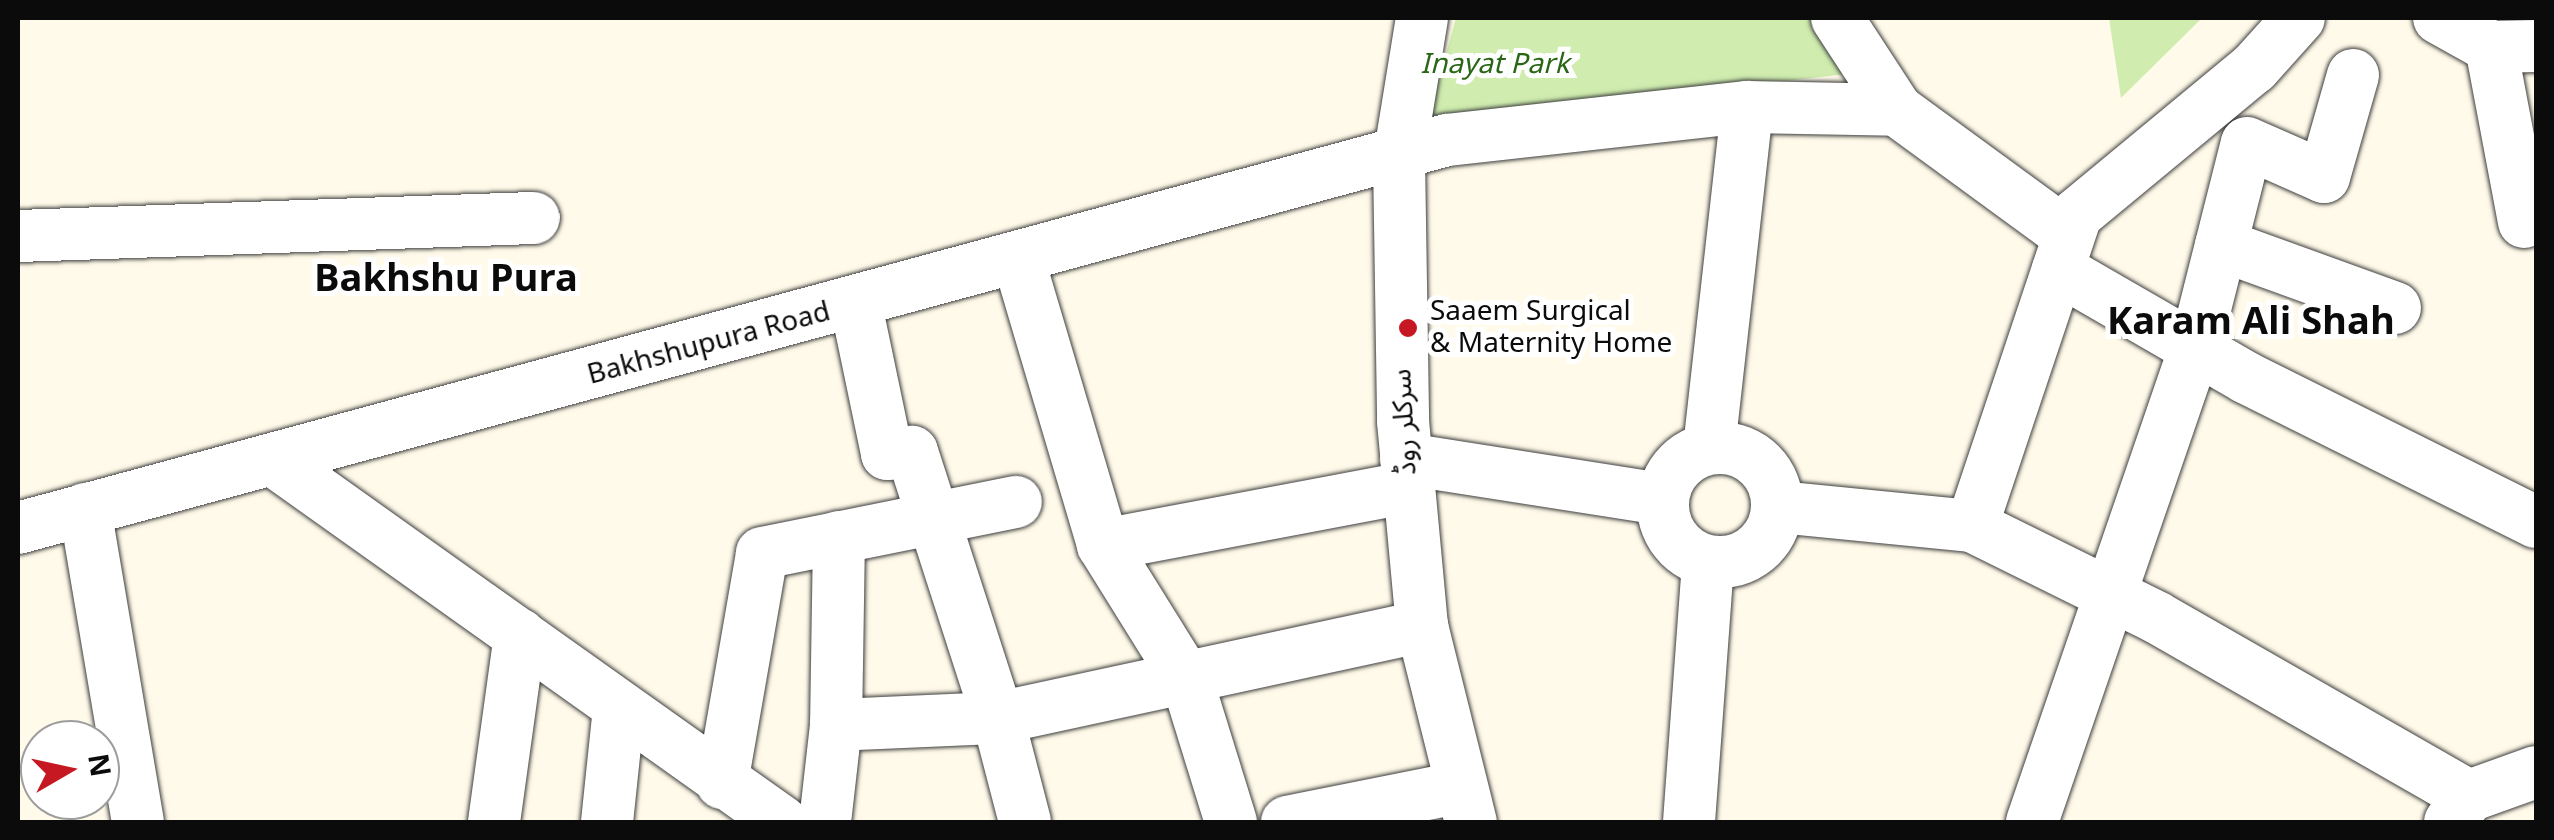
<!DOCTYPE html>
<html>
<head>
<meta charset="utf-8">
<style>
	body { margin:0 }
	#map { position:relative; width:2554px; height:840px; overflow:hidden; background:#fffae9; font-family:Georgia,"Noto Sans Arabic",serif }
	div>[style] { position:absolute }
	.green>* { inset:0; background:#d0edaf }
	.roads { filter:drop-shadow(0 0 2px #3e3e3e) drop-shadow(0 0 2px #3e3e3e) }
	.minor>* { height:52px; margin:-26px; padding:0 26px; transform-origin:26px; border-radius:26px; background:#fff }
	.minor>.ring { margin:-26px; padding:0; box-sizing:content-box; background:none; border:52px solid #fff; border-radius:50% }
	.dots>* { width:28px; height:28px; translate:-50% -50%; box-sizing:border-box; border:5px solid #fff; border-radius:50% }
	span { translate:-50% -50%; white-space:nowrap; text-align:center; line-height:1.15; -webkit-text-stroke:10px #fff; paint-order:stroke }
	.park-label { font-size:28px; color:#296717; font-style:italic }
	.poi-label { font-size:28px; color:#0b0b0b }
	.left { translate:0 -50%; text-align:left }
	.street-label { font-size:28px; color:#0b0b0b }
	.district-label { font-size:38px; color:#0b0b0b; font-weight:700 }
	.frame { position:absolute; inset:0; border:20px solid #0b0b0b; pointer-events:none }
	.north { position:absolute; left:20px; top:720px; width:100px; height:100px; box-sizing:border-box; background:#fff; border:2px solid #9d9d9d; border-radius:50%; rotate:81deg; font-size:28px; font-weight:700; line-height:40px; text-align:center; color:#0b0b0b }
	.north::after { content:''; display:block; margin:auto; width:35px; height:45px; background:#c61823; clip-path:polygon(50% 0,100% 100%,50% 72%,0 100%) }
</style>
</head>
<body>
<div id="map">
	<div class="green">
		<i style="clip-path:polygon(1456px 18px,1824px 18px,1855px 73px,1427px 123px)"></i>
		<i style="clip-path:polygon(2109px 18px,2202px 18px,2121px 98px)"></i>
	</div>
	<div class="roads">
		<div class="minor">
			<i style="left:1422px;top:18px;width:142px;rotate:99.3deg"></i>
			<i style="left:1399px;top:158px;width:263px;rotate:89.1deg"></i>
			<i style="left:1403px;top:421px;width:206px;rotate:84.7deg"></i>
			<i style="left:1422px;top:626px;width:202px;rotate:76deg"></i>
			<i style="left:1837px;top:18px;width:110px;rotate:56.9deg"></i>
			<i style="left:2439px;top:18px;width:60px;rotate:29.1deg"></i>
			<i style="left:2491px;top:47px;width:45px;rotate:-1.3deg"></i>
			<i style="left:2491px;top:47px;width:178px;rotate:79.3deg"></i>
			<i style="left:18px;top:236px;width:516px;rotate:-2deg"></i>
			<i style="left:2221px;top:245px;width:185px;rotate:19.9deg"></i>
			<i style="left:1019px;top:261px;width:296px;rotate:73.5deg"></i>
			<i style="left:2058px;top:269px;width:218px;rotate:30deg"></i>
			<i style="left:2247px;top:378px;width:323px;rotate:26.5deg"></i>
			<i style="left:856px;top:305px;width:152px;rotate:78.2deg"></i>
			<i style="left:887px;top:454px;width:25px;rotate:-5deg"></i>
			<i style="left:912px;top:452px;width:280px;rotate:72.1deg"></i>
			<i style="left:998px;top:718px;width:107px;rotate:75.4deg"></i>
			<i class="ring" style="left:1663px;top:448px;width:62px;height:62px"></i>
			<i style="left:1709px;top:448px;width:343px;rotate:-83.6deg"></i>
			<i style="left:1747px;top:107px;width:150px;rotate:1.1deg"></i>
			<i style="left:1897px;top:110px;width:212px;rotate:36.2deg"></i>
			<i style="left:1406px;top:459px;width:259px;rotate:8.9deg"></i>
			<i style="left:276px;top:462px;width:621px;rotate:35.43deg"></i>
			<i style="left:1778px;top:507px;width:195px;rotate:5.6deg"></i>
			<i style="left:1972px;top:526px;width:205px;rotate:26.3deg"></i>
			<i style="left:2156px;top:617px;width:361px;rotate:29.8deg"></i>
			<i style="left:85px;top:509px;width:317px;rotate:80.4deg"></i>
			<i style="left:1972px;top:526px;width:328px;rotate:-71.5deg"></i>
			<i style="left:2076px;top:215px;width:231px;rotate:-39.6deg"></i>
			<i style="left:2254px;top:68px;width:67px;rotate:-48deg"></i>
			<i style="left:18px;top:528px;width:1481px;rotate:-15.19deg"></i>
			<i style="left:1447px;top:140px;width:302px;rotate:-6.3deg"></i>
			<i style="left:839px;top:537px;width:188px;rotate:90.9deg"></i>
			<i style="left:836px;top:725px;width:162px;rotate:-2.5deg"></i>
			<i style="left:998px;top:718px;width:434px;rotate:-12.2deg"></i>
			<i style="left:722px;top:783px;width:233px;rotate:-80.1deg"></i>
			<i style="left:762px;top:553px;width:259px;rotate:-11.4deg"></i>
			<i style="left:494px;top:822px;width:189px;rotate:-82.1deg"></i>
			<i style="left:607px;top:822px;width:116px;rotate:-84deg"></i>
			<i style="left:825px;top:822px;width:98px;rotate:-83.5deg"></i>
			<i style="left:1231px;top:822px;width:149px;rotate:-107.2deg"></i>
			<i style="left:1187px;top:680px;width:159px;rotate:-121.9deg"></i>
			<i style="left:1103px;top:545px;width:311px;rotate:-10.7deg"></i>
			<i style="left:1287px;top:822px;width:178px;rotate:-11.3deg"></i>
			<i style="left:1689px;top:822px;width:261px;rotate:-85.8deg"></i>
			<i style="left:2032px;top:822px;width:501px;rotate:-71.02deg"></i>
			<i style="left:2195px;top:348px;width:211px;rotate:-75.8deg"></i>
			<i style="left:2247px;top:143px;width:84px;rotate:23.8deg"></i>
			<i style="left:2324px;top:177px;width:106px;rotate:-74.1deg"></i>
			<i style="left:2450px;top:822px;width:32px;rotate:-54deg"></i>
			<i style="left:2469px;top:796px;width:71px;rotate:-19.7deg"></i>
		</div>
	</div>
	<div class="dots">
		<i style="left:1408px;top:328px;background:#c61823"></i>
	</div>
	<div class="park-label">
		<span style="left:1495px;top:65px">Inayat Park</span>
	</div>
	<div class="poi-label">
		<span class="left" style="left:1430px;top:328px">Saaem Surgical<br>&amp; Maternity Home</span>
	</div>
	<div class="street-label">
		<span style="left:709px;top:344px;rotate:-15deg">Bakhshupura Road</span>
		<span style="left:1405px;top:422px;rotate:-93deg">سرکلر روڈ</span>
	</div>
	<div class="district-label">
		<span style="left:446px;top:280px">Bakhshu Pura</span>
		<span style="left:2251px;top:323px">Karam Ali Shah</span>
	</div>
	<div class="frame"></div>
	<div class="north">N</div>
</div>
</body>
</html>
